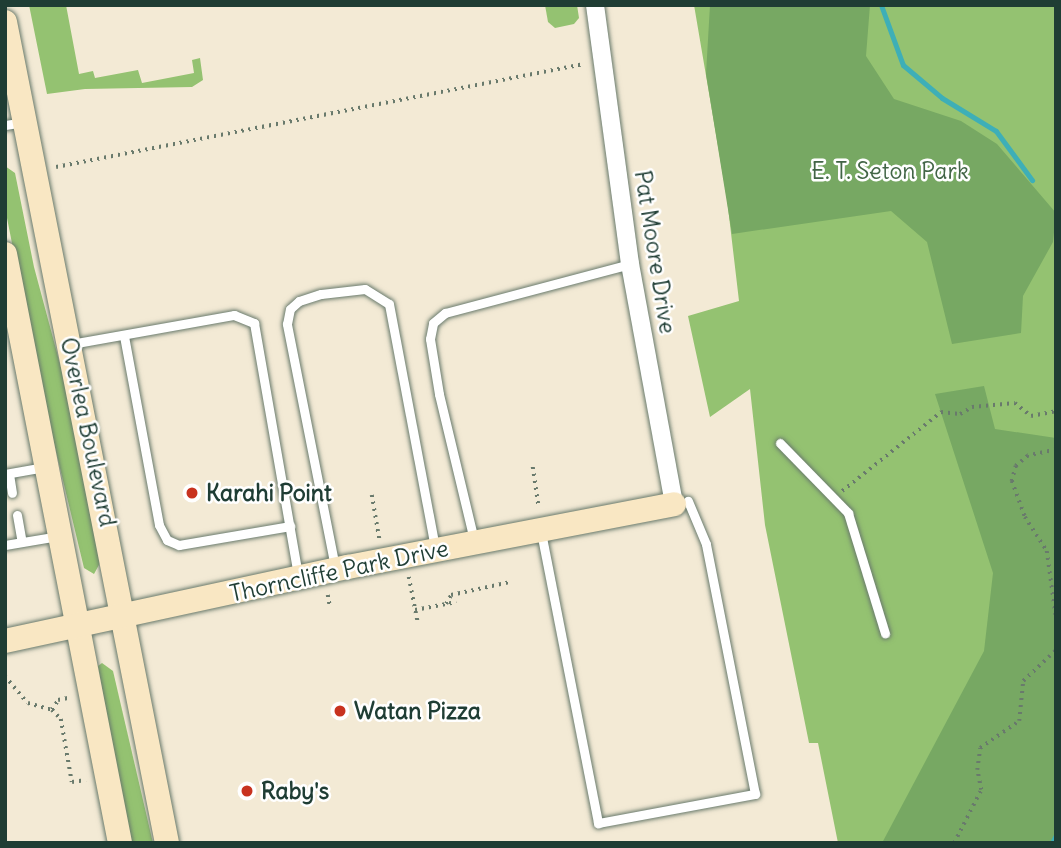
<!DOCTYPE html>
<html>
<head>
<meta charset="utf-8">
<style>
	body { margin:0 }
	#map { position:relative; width:1061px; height:848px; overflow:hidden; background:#f3ead5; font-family:Delius,sans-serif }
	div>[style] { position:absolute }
	.green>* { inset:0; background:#94c271 }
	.forest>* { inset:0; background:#77a863 }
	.stream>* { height:5px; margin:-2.5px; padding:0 2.5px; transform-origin:2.5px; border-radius:2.5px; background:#3eafb7 }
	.path>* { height:3.5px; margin-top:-1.75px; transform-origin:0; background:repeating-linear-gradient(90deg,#697a6c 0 2px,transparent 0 7px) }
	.roads { filter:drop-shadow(0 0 2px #697a6c) drop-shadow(0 0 2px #697a6c) }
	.lane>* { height:9px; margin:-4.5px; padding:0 4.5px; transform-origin:4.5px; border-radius:4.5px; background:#fff }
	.street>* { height:18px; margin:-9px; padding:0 9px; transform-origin:9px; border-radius:9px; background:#fff }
	.secondary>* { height:24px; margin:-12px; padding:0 12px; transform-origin:12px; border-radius:12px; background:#f9e7c3 }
	.dots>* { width:19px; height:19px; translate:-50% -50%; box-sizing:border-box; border:4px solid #fff; border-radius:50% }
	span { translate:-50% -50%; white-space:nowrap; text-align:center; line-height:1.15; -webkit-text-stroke:5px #fff; paint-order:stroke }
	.park-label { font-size:23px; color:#426546 }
	.street-label { font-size:23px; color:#1f3d34 }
	.poi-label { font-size:23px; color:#1f3d34; font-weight:700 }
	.left { translate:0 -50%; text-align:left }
	.frame { position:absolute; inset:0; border:7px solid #1f3d34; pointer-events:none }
</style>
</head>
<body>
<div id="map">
	<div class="green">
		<i style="clip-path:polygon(29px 5px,66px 5px,79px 74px,93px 71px,95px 78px,138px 70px,142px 83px,194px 73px,192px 60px,200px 58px,203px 80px,192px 87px,85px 89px,47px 94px)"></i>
		<i style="clip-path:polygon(545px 5px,577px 5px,579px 18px,574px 24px,555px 28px,548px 22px)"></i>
		<i style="clip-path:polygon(694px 5px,1056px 5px,1056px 843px,838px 843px,818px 743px,809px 743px,765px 525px,750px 389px,710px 417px,688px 316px,739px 301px,727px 199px)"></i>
		<i style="clip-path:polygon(5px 166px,15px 173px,34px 267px,64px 379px,100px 563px,94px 574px,84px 568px,41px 389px,5px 208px)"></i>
		<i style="clip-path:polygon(102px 663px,113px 671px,153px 843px,129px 843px,98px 666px)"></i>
	</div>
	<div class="forest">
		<i style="clip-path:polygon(710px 5px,870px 5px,866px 56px,894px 99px,961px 121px,997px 144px,1056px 213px,1053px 242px,1023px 296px,1021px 333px,952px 344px,927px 242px,891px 211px,732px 234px,706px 74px)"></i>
		<i style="clip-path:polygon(984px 386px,995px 429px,1056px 438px,1056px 843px,882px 843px,984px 651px,993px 573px,935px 394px)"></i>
	</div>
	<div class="stream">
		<i style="left:881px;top:5px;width:64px;rotate:69.9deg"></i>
		<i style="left:903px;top:65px;width:51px;rotate:40.2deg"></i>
		<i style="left:942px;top:98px;width:63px;rotate:31.4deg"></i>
		<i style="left:996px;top:131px;width:61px;rotate:53.7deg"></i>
		<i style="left:1052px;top:843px;width:9px;rotate:-63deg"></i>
	</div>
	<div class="path">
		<i style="left:56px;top:167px;width:538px;rotate:-11.04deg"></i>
		<i style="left:1056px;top:450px;width:29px;rotate:168deg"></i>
		<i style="left:1028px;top:456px;width:16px;rotate:140deg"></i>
		<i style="left:1016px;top:466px;width:16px;rotate:105deg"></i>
		<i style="left:1012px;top:481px;width:38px;rotate:70deg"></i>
		<i style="left:1025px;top:517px;width:40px;rotate:57.1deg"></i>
		<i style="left:1047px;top:551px;width:67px;rotate:82.2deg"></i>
		<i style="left:533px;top:467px;width:41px;rotate:81.7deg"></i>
		<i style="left:842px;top:491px;width:127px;rotate:-38.6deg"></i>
		<i style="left:941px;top:412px;width:19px;rotate:6deg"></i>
		<i style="left:960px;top:414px;width:14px;rotate:-30deg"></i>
		<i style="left:972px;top:407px;width:43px;rotate:-5.3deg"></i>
		<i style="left:1015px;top:403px;width:21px;rotate:39deg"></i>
		<i style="left:1031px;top:416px;width:25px;rotate:-11deg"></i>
		<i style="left:372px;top:495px;width:48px;rotate:80.3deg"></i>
		<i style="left:409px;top:577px;width:47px;rotate:78.9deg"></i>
		<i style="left:328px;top:595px;width:11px;rotate:80deg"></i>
		<i style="left:446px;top:604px;width:10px;rotate:-61deg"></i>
		<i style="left:451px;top:595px;width:60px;rotate:-12.4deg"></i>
		<i style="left:415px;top:610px;width:42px;rotate:-11deg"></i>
		<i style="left:5px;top:676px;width:35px;rotate:50deg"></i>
		<i style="left:28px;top:703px;width:25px;rotate:16deg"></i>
		<i style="left:52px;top:710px;width:12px;rotate:-59deg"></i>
		<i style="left:58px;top:700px;width:10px;rotate:-11deg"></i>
		<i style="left:52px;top:710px;width:13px;rotate:45deg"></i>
		<i style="left:61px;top:719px;width:64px;rotate:80.1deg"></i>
		<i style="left:72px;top:782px;width:14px;rotate:-8deg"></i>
		<i style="left:954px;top:843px;width:59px;rotate:-63deg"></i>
		<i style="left:981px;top:790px;width:20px;rotate:-101deg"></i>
		<i style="left:977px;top:770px;width:22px;rotate:-82deg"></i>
		<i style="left:980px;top:748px;width:47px;rotate:-34.7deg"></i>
		<i style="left:1019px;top:721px;width:40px;rotate:-84.3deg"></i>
		<i style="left:1023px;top:681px;width:45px;rotate:-43.2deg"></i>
	</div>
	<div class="roads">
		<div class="lane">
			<i style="left:5px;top:125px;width:19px;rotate:-9deg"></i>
			<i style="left:124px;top:336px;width:192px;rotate:79.5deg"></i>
			<i style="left:159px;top:525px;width:17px;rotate:62deg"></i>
			<i style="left:167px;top:540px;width:13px;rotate:23deg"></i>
			<i style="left:179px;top:545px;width:113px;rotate:-9.7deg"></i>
			<i style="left:71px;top:344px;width:166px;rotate:-10.1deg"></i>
			<i style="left:234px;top:315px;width:22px;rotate:22deg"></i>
			<i style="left:254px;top:323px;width:257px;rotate:80.1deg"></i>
			<i style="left:780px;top:443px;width:98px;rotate:45.8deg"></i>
			<i style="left:848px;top:513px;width:126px;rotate:72.9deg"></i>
			<i style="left:5px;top:474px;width:40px;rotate:-10deg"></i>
			<i style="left:9px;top:474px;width:19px;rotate:81deg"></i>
			<i style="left:17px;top:515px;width:27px;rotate:80deg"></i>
			<i style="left:541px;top:532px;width:297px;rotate:78.9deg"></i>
			<i style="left:598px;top:823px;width:160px;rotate:-10.5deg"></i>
			<i style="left:755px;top:794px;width:255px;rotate:-101.1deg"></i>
			<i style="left:706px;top:544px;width:47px;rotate:-112.7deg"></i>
			<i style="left:474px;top:540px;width:150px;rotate:-103.5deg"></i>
			<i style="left:439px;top:394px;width:56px;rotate:-99.3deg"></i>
			<i style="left:430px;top:339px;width:16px;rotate:-79deg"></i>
			<i style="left:433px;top:323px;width:16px;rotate:-40deg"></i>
			<i style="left:445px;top:313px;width:191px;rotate:-14.8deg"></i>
			<i style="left:5px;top:545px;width:55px;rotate:-9.5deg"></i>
			<i style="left:335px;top:567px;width:248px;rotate:-101.2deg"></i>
			<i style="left:287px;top:324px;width:15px;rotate:-79deg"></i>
			<i style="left:290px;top:309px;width:12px;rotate:-42deg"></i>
			<i style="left:299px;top:301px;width:23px;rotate:-18deg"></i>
			<i style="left:321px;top:294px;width:44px;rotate:-6.5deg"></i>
			<i style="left:365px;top:289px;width:28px;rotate:32deg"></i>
			<i style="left:389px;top:304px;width:248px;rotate:79.3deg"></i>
		</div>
		<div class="street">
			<i style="left:595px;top:5px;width:261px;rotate:82.3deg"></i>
			<i style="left:630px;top:264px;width:244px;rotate:79.6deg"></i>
		</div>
		<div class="secondary">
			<i style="left:5px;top:22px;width:837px;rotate:78.84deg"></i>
			<i style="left:5px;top:254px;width:600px;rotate:78.95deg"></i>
			<i style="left:5px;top:641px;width:351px;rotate:-12.2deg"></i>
			<i style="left:348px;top:567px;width:332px;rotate:-10.9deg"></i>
		</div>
	</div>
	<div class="dots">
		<i style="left:192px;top:493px;background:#c8321e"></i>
		<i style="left:340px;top:711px;background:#c8321e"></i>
		<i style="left:247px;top:791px;background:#c8321e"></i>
	</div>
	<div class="park-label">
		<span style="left:890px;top:171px">E. T. Seton Park</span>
	</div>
	<div class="street-label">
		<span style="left:655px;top:252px;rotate:81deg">Pat Moore Drive</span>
		<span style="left:88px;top:432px;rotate:78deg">Overlea Boulevard</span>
		<span style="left:339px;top:571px;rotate:-12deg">Thorncliffe Park Drive</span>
	</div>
	<div class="poi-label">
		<span class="left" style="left:206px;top:493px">Karahi Point</span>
		<span class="left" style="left:354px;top:711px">Watan Pizza</span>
		<span class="left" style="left:261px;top:791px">Raby's</span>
	</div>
	<div class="frame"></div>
</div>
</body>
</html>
